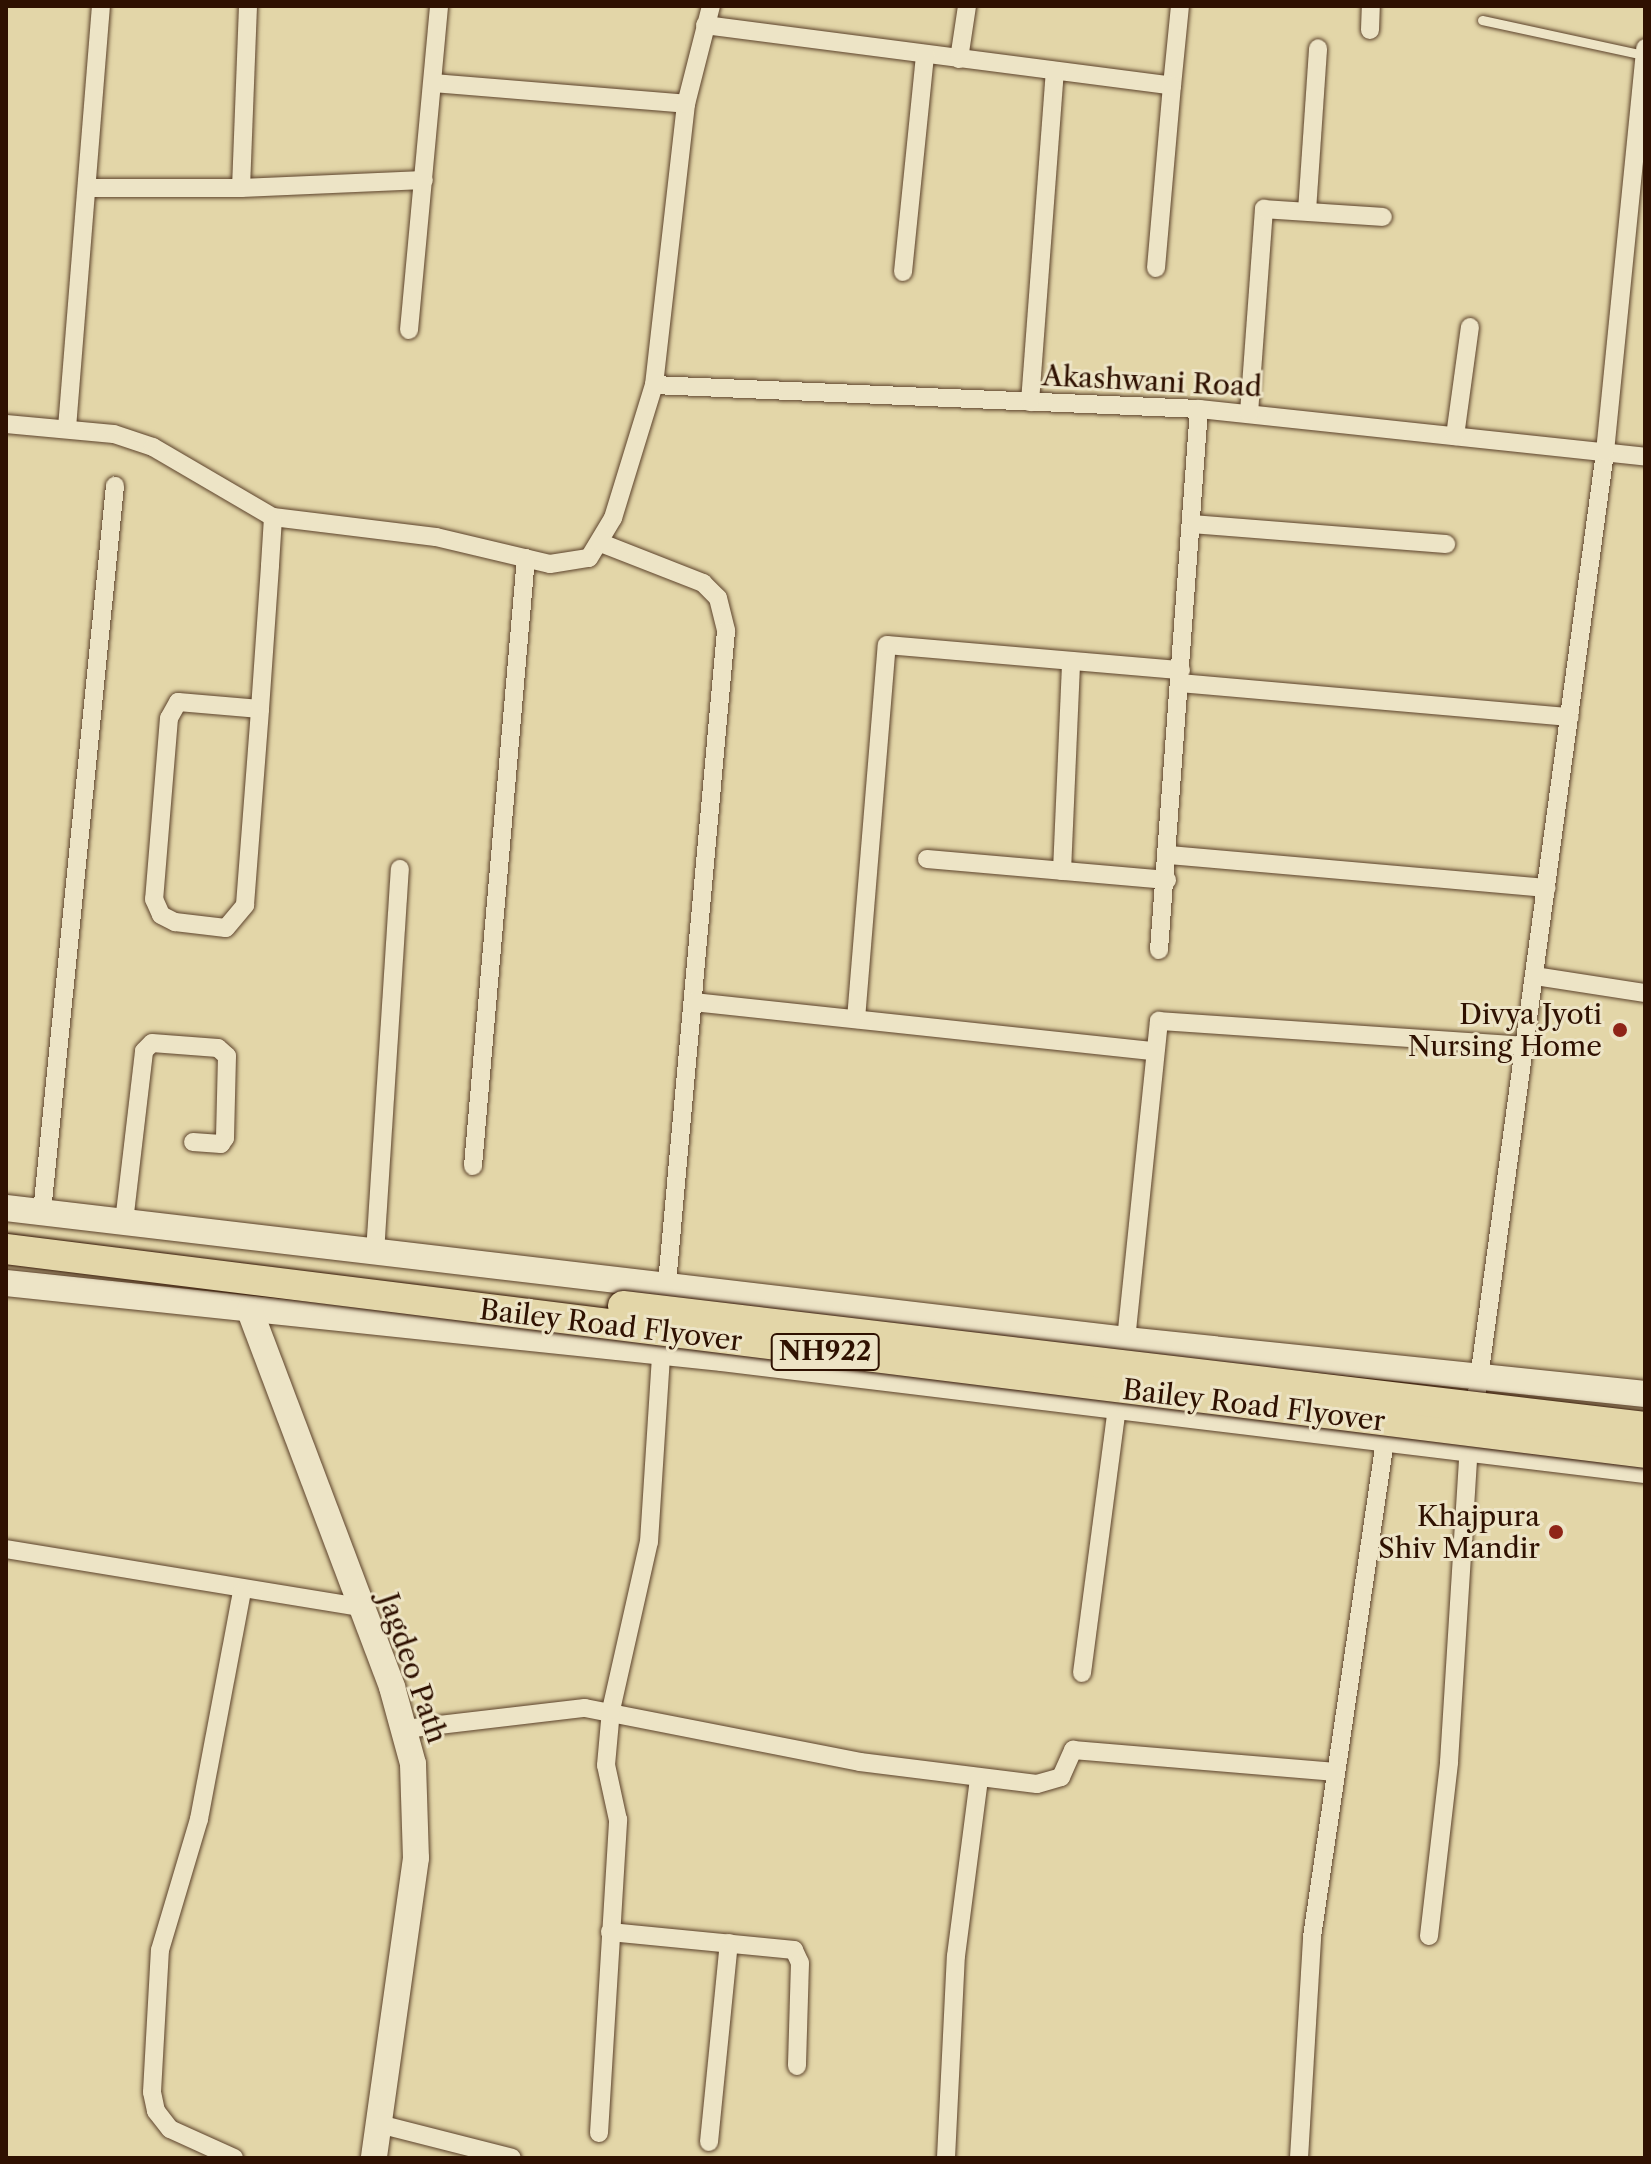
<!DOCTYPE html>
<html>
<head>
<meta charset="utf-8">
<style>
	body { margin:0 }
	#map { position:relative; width:1651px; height:2164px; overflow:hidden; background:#e3d6a8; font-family:"Libre Caslon Text",serif }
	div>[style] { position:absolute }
	.roads { filter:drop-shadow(0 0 2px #5c422b) drop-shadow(0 0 2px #5c422b) }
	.service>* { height:9px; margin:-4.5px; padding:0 4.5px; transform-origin:4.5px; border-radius:4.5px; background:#ede4c6 }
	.minor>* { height:18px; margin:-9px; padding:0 9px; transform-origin:9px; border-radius:9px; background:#ede4c6 }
	.secondary>* { height:26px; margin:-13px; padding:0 13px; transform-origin:13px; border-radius:13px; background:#ede4c6 }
	.bridges { filter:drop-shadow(0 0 2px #2f1101) drop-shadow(0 0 2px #2f1101) }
	.trunk-bridge>* { height:30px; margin:-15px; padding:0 15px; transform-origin:15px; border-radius:15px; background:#e3d6a8 }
	.dots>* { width:22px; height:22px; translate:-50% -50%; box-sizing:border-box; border:4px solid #ede4c6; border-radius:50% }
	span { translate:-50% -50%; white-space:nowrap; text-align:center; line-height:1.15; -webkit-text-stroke:6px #ede4c6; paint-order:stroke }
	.shield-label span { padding:2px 6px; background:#ede4c6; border:2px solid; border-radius:6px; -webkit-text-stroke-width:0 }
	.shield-label { font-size:26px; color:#2f1101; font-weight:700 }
	.street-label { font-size:28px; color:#2f1101 }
	.poi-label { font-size:28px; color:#2f1101 }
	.right { translate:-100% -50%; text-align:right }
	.frame { position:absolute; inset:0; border:8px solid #2f1101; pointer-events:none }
</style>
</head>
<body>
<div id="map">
	<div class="roads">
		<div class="service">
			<i style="left:1482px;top:20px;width:166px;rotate:12.2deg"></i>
		</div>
		<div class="minor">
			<i style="left:248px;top:6px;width:182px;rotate:92.2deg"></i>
			<i style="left:241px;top:188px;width:183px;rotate:-2.5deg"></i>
			<i style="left:705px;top:25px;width:471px;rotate:7.4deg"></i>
			<i style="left:1172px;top:86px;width:80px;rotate:-84.3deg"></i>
			<i style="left:1370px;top:30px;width:24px;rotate:-88deg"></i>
			<i style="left:959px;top:59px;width:54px;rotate:-81.4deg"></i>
			<i style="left:433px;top:83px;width:254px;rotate:4.7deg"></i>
			<i style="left:88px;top:188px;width:153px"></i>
			<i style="left:1307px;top:211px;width:163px;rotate:-86.1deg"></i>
			<i style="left:1156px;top:268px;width:183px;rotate:-85deg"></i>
			<i style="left:903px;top:272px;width:219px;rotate:-84.2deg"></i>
			<i style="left:409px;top:330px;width:325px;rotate:-84.7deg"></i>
			<i style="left:654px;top:385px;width:546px;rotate:2.52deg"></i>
			<i style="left:1199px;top:409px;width:449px;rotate:6.1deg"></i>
			<i style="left:1030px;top:402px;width:332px;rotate:-85.7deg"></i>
			<i style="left:1249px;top:413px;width:205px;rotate:-85.8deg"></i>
			<i style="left:1264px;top:209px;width:119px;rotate:3.8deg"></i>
			<i style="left:6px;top:424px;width:108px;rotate:5.3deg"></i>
			<i style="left:114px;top:434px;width:41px;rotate:18.4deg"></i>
			<i style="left:153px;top:447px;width:139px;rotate:30.3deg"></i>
			<i style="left:273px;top:517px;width:164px;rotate:7deg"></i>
			<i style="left:436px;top:537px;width:117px;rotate:13.3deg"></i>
			<i style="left:550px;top:564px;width:39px;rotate:-9deg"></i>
			<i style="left:589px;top:558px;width:47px;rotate:-59deg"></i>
			<i style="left:613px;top:518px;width:139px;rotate:-72.9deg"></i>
			<i style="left:654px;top:385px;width:283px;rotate:-83.5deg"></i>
			<i style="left:686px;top:104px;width:101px;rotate:-75.7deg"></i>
			<i style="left:67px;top:428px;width:423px;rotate:-85.4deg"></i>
			<i style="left:1455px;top:436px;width:110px;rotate:-82.2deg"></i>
			<i style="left:1191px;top:524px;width:256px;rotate:4.5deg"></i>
			<i style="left:601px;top:543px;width:110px;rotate:21.4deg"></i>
			<i style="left:703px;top:583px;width:21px;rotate:45deg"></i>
			<i style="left:718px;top:598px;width:34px;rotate:76deg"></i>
			<i style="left:726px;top:631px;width:666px;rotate:95.17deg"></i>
			<i style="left:1180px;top:683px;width:391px;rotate:5deg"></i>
			<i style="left:260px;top:709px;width:82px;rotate:-175.1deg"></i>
			<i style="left:178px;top:702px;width:18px;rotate:119deg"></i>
			<i style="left:169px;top:718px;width:182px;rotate:94.7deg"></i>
			<i style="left:154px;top:899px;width:17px;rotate:66deg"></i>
			<i style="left:161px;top:915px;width:16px;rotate:27deg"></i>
			<i style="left:175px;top:922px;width:51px;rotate:6.7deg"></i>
			<i style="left:226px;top:928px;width:30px;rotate:-50deg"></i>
			<i style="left:245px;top:905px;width:197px;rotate:-85.6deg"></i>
			<i style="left:260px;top:709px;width:144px;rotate:-86deg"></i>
			<i style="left:270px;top:565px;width:48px;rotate:-86.4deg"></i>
			<i style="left:1169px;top:855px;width:379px;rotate:5deg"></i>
			<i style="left:927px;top:859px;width:241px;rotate:5deg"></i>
			<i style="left:1062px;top:871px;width:210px;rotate:-87.5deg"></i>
			<i style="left:1159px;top:950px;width:542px;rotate:-85.77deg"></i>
			<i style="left:1535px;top:976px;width:111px;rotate:8.8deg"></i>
			<i style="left:693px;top:1002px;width:464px;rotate:6.1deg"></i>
			<i style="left:856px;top:1019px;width:375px;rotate:-85.3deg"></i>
			<i style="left:887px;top:645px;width:295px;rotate:4.9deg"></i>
			<i style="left:473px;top:1166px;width:610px;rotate:-85.02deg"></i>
			<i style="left:42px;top:1212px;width:730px;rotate:-84.26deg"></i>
			<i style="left:124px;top:1222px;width:172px;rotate:-83.3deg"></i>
			<i style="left:144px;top:1051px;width:11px;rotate:-45deg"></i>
			<i style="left:152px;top:1043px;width:66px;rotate:4.3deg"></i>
			<i style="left:218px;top:1048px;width:12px;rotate:42deg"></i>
			<i style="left:227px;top:1056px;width:82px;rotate:91.4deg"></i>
			<i style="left:225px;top:1138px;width:7px;rotate:124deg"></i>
			<i style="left:221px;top:1144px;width:28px;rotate:-176deg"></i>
			<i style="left:375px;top:1253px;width:385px;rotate:-86.3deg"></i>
			<i style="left:1126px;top:1340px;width:321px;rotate:-84.1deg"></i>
			<i style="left:1159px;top:1021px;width:367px;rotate:3.9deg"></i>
			<i style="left:1474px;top:1415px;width:972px;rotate:-82.25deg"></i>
			<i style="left:1605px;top:452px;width:406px;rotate:-84.3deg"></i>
			<i style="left:6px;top:1549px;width:358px;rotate:9.3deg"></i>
			<i style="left:1082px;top:1673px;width:267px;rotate:-82.5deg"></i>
			<i style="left:405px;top:1729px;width:181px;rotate:-6.7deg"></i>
			<i style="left:585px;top:1708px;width:280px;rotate:11.1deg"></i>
			<i style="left:860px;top:1762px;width:178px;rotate:7.1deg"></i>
			<i style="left:1037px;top:1784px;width:25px;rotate:-16deg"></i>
			<i style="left:1061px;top:1777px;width:30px;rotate:-66deg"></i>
			<i style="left:1073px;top:1750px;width:264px;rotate:4.8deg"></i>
			<i style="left:610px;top:1932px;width:185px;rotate:5.6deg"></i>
			<i style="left:794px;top:1950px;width:14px;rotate:65deg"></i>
			<i style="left:800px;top:1963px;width:103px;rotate:91.7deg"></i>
			<i style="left:1429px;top:1936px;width:175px;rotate:-83.4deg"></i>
			<i style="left:1449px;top:1762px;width:323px;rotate:-86.4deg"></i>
			<i style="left:379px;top:2124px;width:137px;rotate:14.3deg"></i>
			<i style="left:599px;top:2133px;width:314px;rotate:-86.5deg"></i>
			<i style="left:618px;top:1820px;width:56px;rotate:-102.3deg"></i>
			<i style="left:606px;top:1765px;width:55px;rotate:-84.8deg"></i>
			<i style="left:611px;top:1710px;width:172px;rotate:-77.3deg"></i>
			<i style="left:649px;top:1542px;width:202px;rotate:-86.3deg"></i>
			<i style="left:709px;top:2142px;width:200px;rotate:-84.3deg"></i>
			<i style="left:234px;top:2158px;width:70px;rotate:-155.6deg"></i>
			<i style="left:170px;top:2129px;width:23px;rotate:-128deg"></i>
			<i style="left:156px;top:2111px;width:19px;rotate:-102deg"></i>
			<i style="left:152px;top:2092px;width:142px;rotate:-86.8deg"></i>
			<i style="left:160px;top:1950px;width:137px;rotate:-73.4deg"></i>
			<i style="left:199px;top:1819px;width:231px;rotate:-79.3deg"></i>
			<i style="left:946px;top:2158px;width:202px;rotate:-87.2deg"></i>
			<i style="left:956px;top:1956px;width:179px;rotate:-82.6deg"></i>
			<i style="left:1299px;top:2158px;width:221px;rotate:-86.6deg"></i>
			<i style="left:1312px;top:1937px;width:501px;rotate:-81.63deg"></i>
		</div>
		<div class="secondary">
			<i style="left:6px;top:1208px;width:1128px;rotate:6.72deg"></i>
			<i style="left:1126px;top:1340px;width:522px;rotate:5.94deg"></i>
			<i style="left:6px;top:1283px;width:720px;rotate:5.98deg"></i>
			<i style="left:722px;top:1358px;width:930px;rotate:6.92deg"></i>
			<i style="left:250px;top:1311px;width:402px;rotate:69.3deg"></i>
			<i style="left:392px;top:1687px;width:80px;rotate:74.7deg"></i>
			<i style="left:413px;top:1764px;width:94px;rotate:88.2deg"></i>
			<i style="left:416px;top:1858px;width:303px;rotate:98deg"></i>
		</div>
	</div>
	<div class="bridges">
		<div class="trunk-bridge">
			<i style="left:6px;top:1249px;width:1652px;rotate:7.09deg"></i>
			<i style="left:623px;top:1306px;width:1029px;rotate:6.75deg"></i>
		</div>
	</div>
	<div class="dots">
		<i style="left:1620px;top:1030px;background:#8f2418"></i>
		<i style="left:1556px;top:1532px;background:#8f2418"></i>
	</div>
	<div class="shield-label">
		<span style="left:825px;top:1352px">NH922</span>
	</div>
	<div class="street-label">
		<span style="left:1152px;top:381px;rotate:3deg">Akashwani Road</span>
		<span style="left:611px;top:1325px;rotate:7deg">Bailey Road Flyover</span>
		<span style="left:1254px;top:1405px;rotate:7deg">Bailey Road Flyover</span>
		<span style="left:413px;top:1668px;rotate:71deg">Jagdeo Path</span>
	</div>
	<div class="poi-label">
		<span class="right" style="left:1602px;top:1030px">Divya Jyoti<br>Nursing Home</span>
		<span class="right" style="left:1540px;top:1532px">Khajpura<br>Shiv Mandir</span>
	</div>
	<div class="frame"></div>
</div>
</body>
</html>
